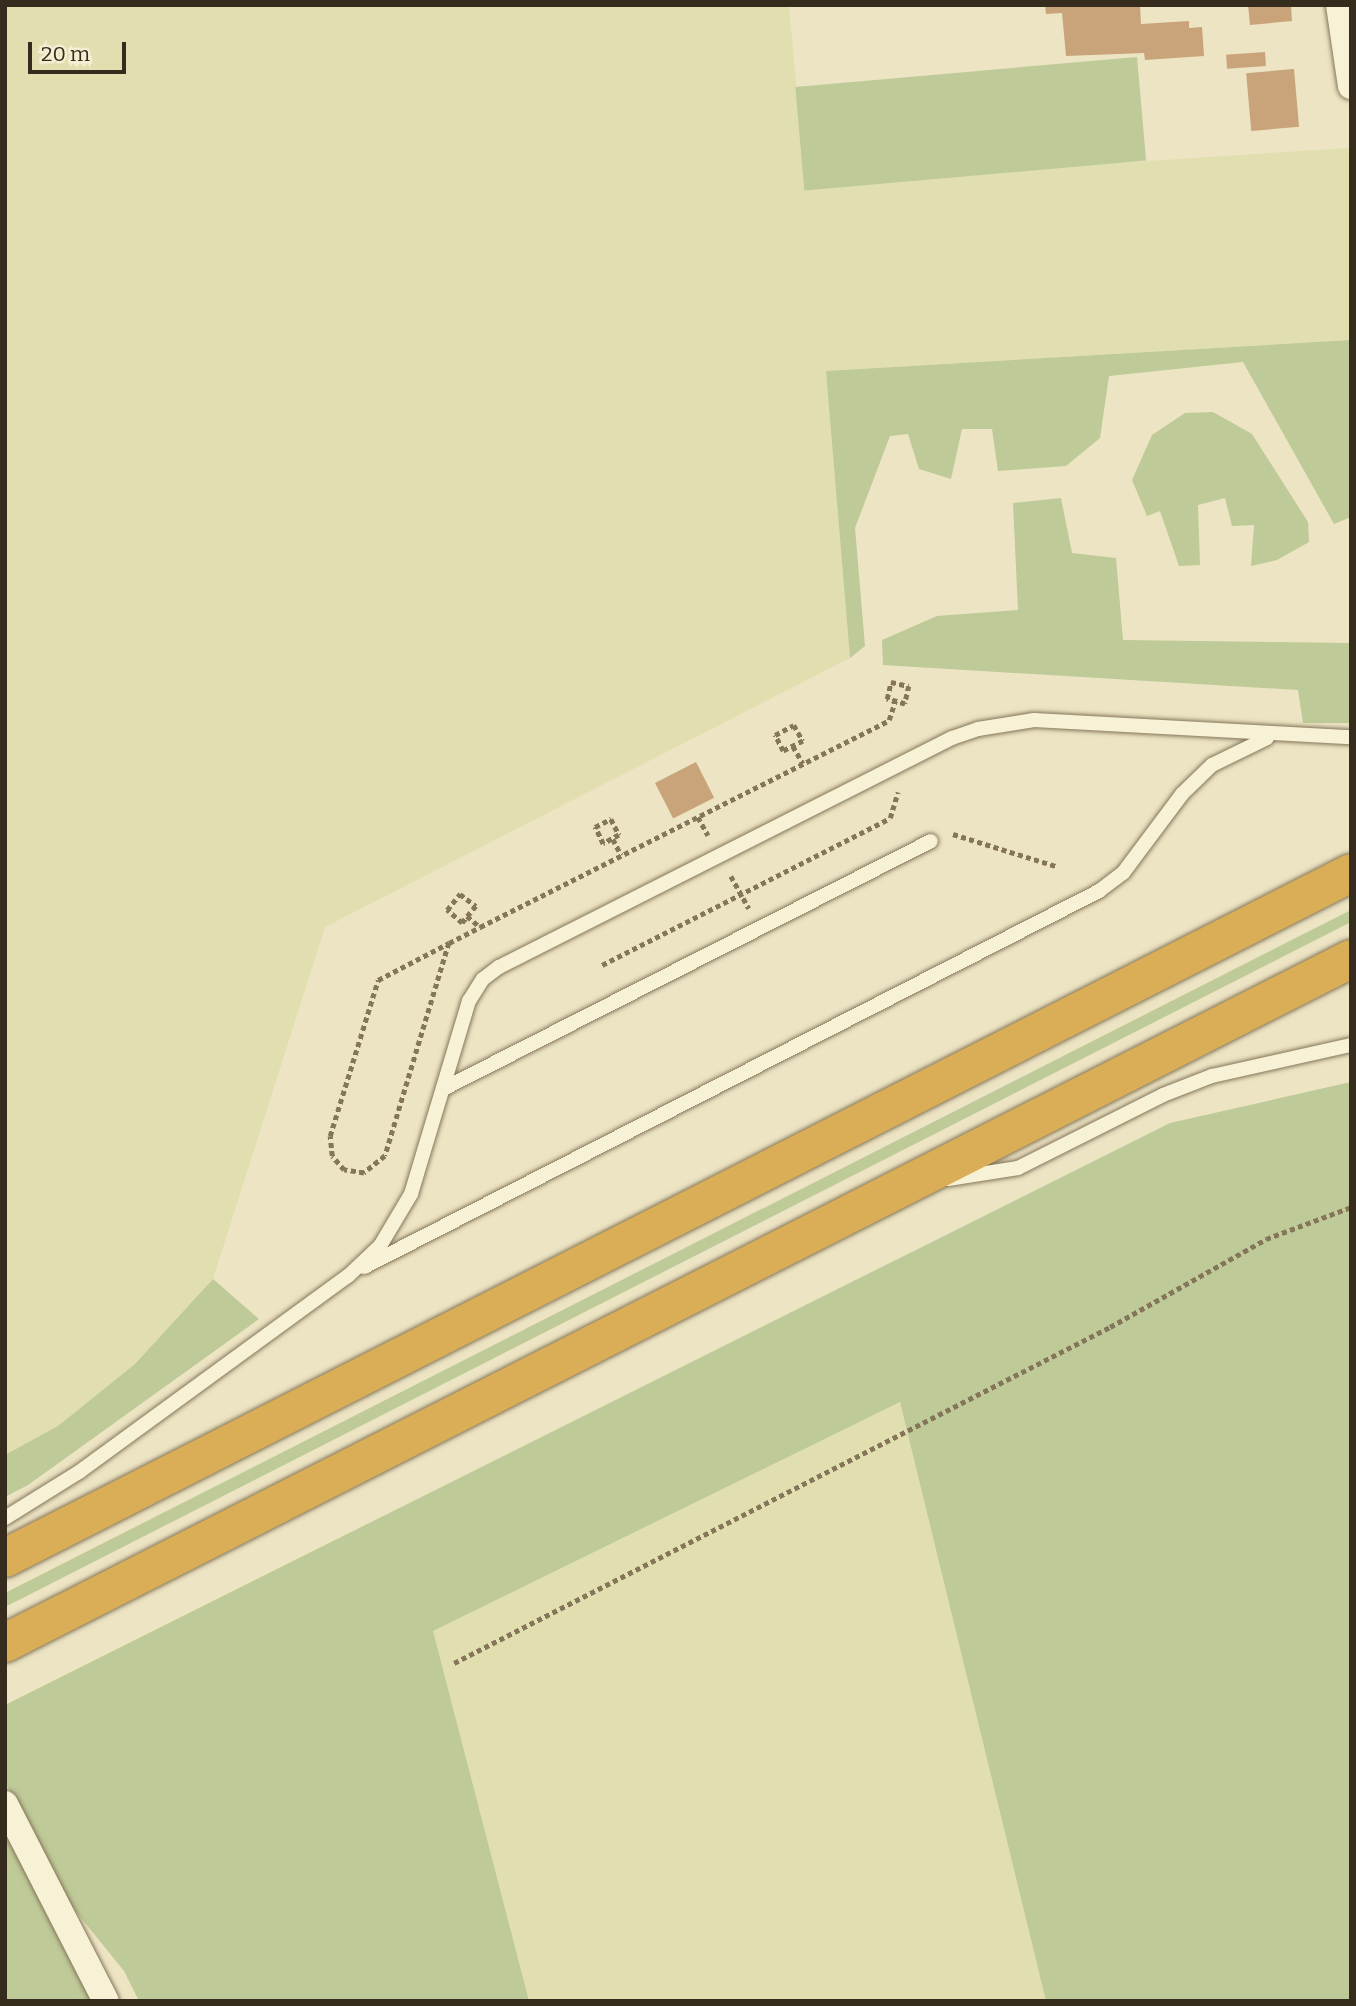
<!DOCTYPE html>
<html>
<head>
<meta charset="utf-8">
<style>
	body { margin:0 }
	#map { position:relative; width:1356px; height:2006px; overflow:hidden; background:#ece4c3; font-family:Bitter,serif }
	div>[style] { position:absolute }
	.farmland>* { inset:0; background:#e1dfb0 }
	.green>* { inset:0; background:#beca97; transform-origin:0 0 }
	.building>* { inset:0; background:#c9a47a; transform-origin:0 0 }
	.path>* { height:4.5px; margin-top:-2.25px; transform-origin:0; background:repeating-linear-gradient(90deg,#85765a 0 5px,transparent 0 8.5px) }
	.roads { filter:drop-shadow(0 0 2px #85765a) drop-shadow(0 0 2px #85765a) }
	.service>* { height:14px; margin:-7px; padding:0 7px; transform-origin:7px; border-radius:7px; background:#f7f1d5 }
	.minor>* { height:26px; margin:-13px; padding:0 13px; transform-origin:13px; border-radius:13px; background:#f7f1d5 }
	.motorway>* { height:38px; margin:-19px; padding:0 19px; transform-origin:19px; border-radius:19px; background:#d9ae56 }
	span { translate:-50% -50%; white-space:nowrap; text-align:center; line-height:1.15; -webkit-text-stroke:7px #f4eed2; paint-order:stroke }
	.frame { position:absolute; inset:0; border:7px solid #362c1e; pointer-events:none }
	.scale { position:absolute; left:28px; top:42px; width:98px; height:32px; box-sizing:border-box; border:4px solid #362c1e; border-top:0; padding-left:9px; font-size:21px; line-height:24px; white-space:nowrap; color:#362c1e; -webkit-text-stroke:5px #f4eed2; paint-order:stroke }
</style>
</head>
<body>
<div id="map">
	<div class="farmland">
		<i style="clip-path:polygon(5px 5px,789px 5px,805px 183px,1348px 148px,1351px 166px,1351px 340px,826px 371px,850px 658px,325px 927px,213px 1279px,135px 1364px,58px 1426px,5px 1455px)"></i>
		<i style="clip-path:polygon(900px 1402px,1046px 2001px,529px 2001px,433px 1631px)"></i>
	</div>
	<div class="green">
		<i style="left:1137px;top:57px;width:104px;height:343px;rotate:85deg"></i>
		<i style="clip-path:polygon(1351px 340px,1351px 517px,1334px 524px,1243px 362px,1109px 376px,1100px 438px,1066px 466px,998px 471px,992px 429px,962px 429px,951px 479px,919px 469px,908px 434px,890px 436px,855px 528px,865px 646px,850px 658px,826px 371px)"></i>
		<i style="clip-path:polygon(1213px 412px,1252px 434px,1308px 522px,1309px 542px,1277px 560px,1251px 566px,1254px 525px,1232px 526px,1225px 498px,1198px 505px,1200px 565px,1179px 566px,1160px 511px,1147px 516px,1132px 480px,1152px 435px,1185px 413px)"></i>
		<i style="clip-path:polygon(1061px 498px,1072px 553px,1116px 558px,1123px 640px,1351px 643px,1351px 723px,1303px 723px,1298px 690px,883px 665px,882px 640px,937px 616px,1018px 610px,1013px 503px)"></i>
		<i style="clip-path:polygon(1351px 910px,1351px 922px,5px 1607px,5px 1593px)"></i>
		<i style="clip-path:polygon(1351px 1082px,1351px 2001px,1046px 2001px,900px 1402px,433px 1631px,529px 2001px,139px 2001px,124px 1971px,69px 1903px,5px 1782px,5px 1705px,1170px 1123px)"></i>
		<i style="clip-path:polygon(213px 1279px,259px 1319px,28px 1485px,5px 1497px,5px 1455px,58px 1426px,135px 1364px)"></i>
		<i style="clip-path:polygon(5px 1827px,94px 2001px,5px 2001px)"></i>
	</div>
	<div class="building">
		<i style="clip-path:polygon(1045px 5px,1140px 5px,1141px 24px,1189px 21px,1189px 28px,1202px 27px,1204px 56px,1145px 60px,1144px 53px,1066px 56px,1062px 13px,1046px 14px)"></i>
		<i style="clip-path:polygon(1248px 5px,1291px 5px,1292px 21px,1250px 25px)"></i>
		<i style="left:1265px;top:52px;width:14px;height:39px;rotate:86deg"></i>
		<i style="left:1294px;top:69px;width:58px;height:48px;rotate:85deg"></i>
		<i style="left:696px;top:762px;width:40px;height:46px;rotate:63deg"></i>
	</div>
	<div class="path">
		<i style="left:891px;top:682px;width:18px;rotate:13deg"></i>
		<i style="left:909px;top:686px;width:18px;rotate:103deg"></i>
		<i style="left:905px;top:704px;width:19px;rotate:-164deg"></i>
		<i style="left:887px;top:699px;width:17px;rotate:-77deg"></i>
		<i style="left:794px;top:725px;width:18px;rotate:61deg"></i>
		<i style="left:803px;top:741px;width:22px;rotate:153deg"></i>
		<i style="left:783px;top:751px;width:18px;rotate:-117deg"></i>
		<i style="left:775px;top:735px;width:21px;rotate:-28deg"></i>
		<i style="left:793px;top:746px;width:20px;rotate:60deg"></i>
		<i style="left:698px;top:817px;width:21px;rotate:61deg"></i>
		<i style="left:611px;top:819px;width:18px;rotate:63deg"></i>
		<i style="left:619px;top:835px;width:18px;rotate:151deg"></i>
		<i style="left:603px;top:844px;width:19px;rotate:-115deg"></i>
		<i style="left:595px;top:827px;width:18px;rotate:-27deg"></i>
		<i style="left:953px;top:834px;width:108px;rotate:17.3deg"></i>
		<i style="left:613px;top:839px;width:18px;rotate:63deg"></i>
		<i style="left:731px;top:876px;width:37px;rotate:61deg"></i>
		<i style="left:460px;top:894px;width:20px;rotate:37deg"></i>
		<i style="left:476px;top:906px;width:22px;rotate:129deg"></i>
		<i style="left:462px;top:923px;width:20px;rotate:-139deg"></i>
		<i style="left:447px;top:910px;width:21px;rotate:-51deg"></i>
		<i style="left:467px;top:916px;width:17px;rotate:40deg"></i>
		<i style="left:449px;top:943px;width:222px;rotate:106.7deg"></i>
		<i style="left:385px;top:1156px;width:27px;rotate:141deg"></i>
		<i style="left:364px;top:1173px;width:20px;rotate:-171deg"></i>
		<i style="left:344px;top:1170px;width:18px;rotate:-131deg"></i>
		<i style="left:332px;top:1156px;width:20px;rotate:-96deg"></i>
		<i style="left:330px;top:1136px;width:163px;rotate:-72.9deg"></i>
		<i style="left:378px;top:980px;width:80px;rotate:-27.5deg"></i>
		<i style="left:449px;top:943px;width:35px;rotate:-27deg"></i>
		<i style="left:480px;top:927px;width:458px;rotate:-26.8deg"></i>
		<i style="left:889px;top:720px;width:20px;rotate:-72deg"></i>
		<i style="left:602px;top:965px;width:323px;rotate:-27deg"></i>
		<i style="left:890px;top:818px;width:27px;rotate:-73deg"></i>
		<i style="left:454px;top:1663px;width:737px;rotate:-27.12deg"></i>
		<i style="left:1110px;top:1327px;width:179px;rotate:-29.4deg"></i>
		<i style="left:1266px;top:1239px;width:91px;rotate:-20.6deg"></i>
	</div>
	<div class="roads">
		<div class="service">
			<i style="left:443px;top:1089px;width:547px;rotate:-26.94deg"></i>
			<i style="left:948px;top:1179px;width:71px;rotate:-8.9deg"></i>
			<i style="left:1018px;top:1168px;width:162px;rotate:-26.7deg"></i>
			<i style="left:1163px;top:1095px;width:53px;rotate:-21.2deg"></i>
			<i style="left:1212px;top:1076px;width:142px;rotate:-12.6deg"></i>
			<i style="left:364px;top:1267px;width:826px;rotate:-27.09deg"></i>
			<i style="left:1099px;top:891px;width:30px;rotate:-37deg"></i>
			<i style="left:1123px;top:873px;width:99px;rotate:-53.2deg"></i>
			<i style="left:1182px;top:794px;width:42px;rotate:-44deg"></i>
			<i style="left:1212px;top:765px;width:61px;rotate:-26.1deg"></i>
			<i style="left:5px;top:1518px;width:87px;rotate:-31.9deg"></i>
			<i style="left:79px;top:1472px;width:333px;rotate:-36.1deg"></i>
			<i style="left:348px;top:1276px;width:44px;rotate:-43.2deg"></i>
			<i style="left:380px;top:1246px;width:61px;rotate:-59.2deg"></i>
			<i style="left:411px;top:1194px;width:202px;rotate:-73.3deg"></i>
			<i style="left:469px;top:1001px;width:26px;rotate:-58deg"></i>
			<i style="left:483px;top:979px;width:20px;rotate:-37deg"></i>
			<i style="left:499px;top:967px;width:508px;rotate:-26.82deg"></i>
			<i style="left:952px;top:738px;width:28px;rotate:-19deg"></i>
			<i style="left:978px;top:729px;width:57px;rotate:-9.1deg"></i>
			<i style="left:1034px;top:720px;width:317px;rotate:3.1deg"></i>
		</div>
		<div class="minor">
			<i style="left:1339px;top:5px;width:82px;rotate:81.6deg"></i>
			<i style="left:5px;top:1804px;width:221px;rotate:62.9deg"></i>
		</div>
		<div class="motorway">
			<i style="left:5px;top:1558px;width:1510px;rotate:-26.97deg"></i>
			<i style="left:5px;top:1643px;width:1510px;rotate:-26.94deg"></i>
		</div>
	</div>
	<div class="frame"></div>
	<div class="scale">20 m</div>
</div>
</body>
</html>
